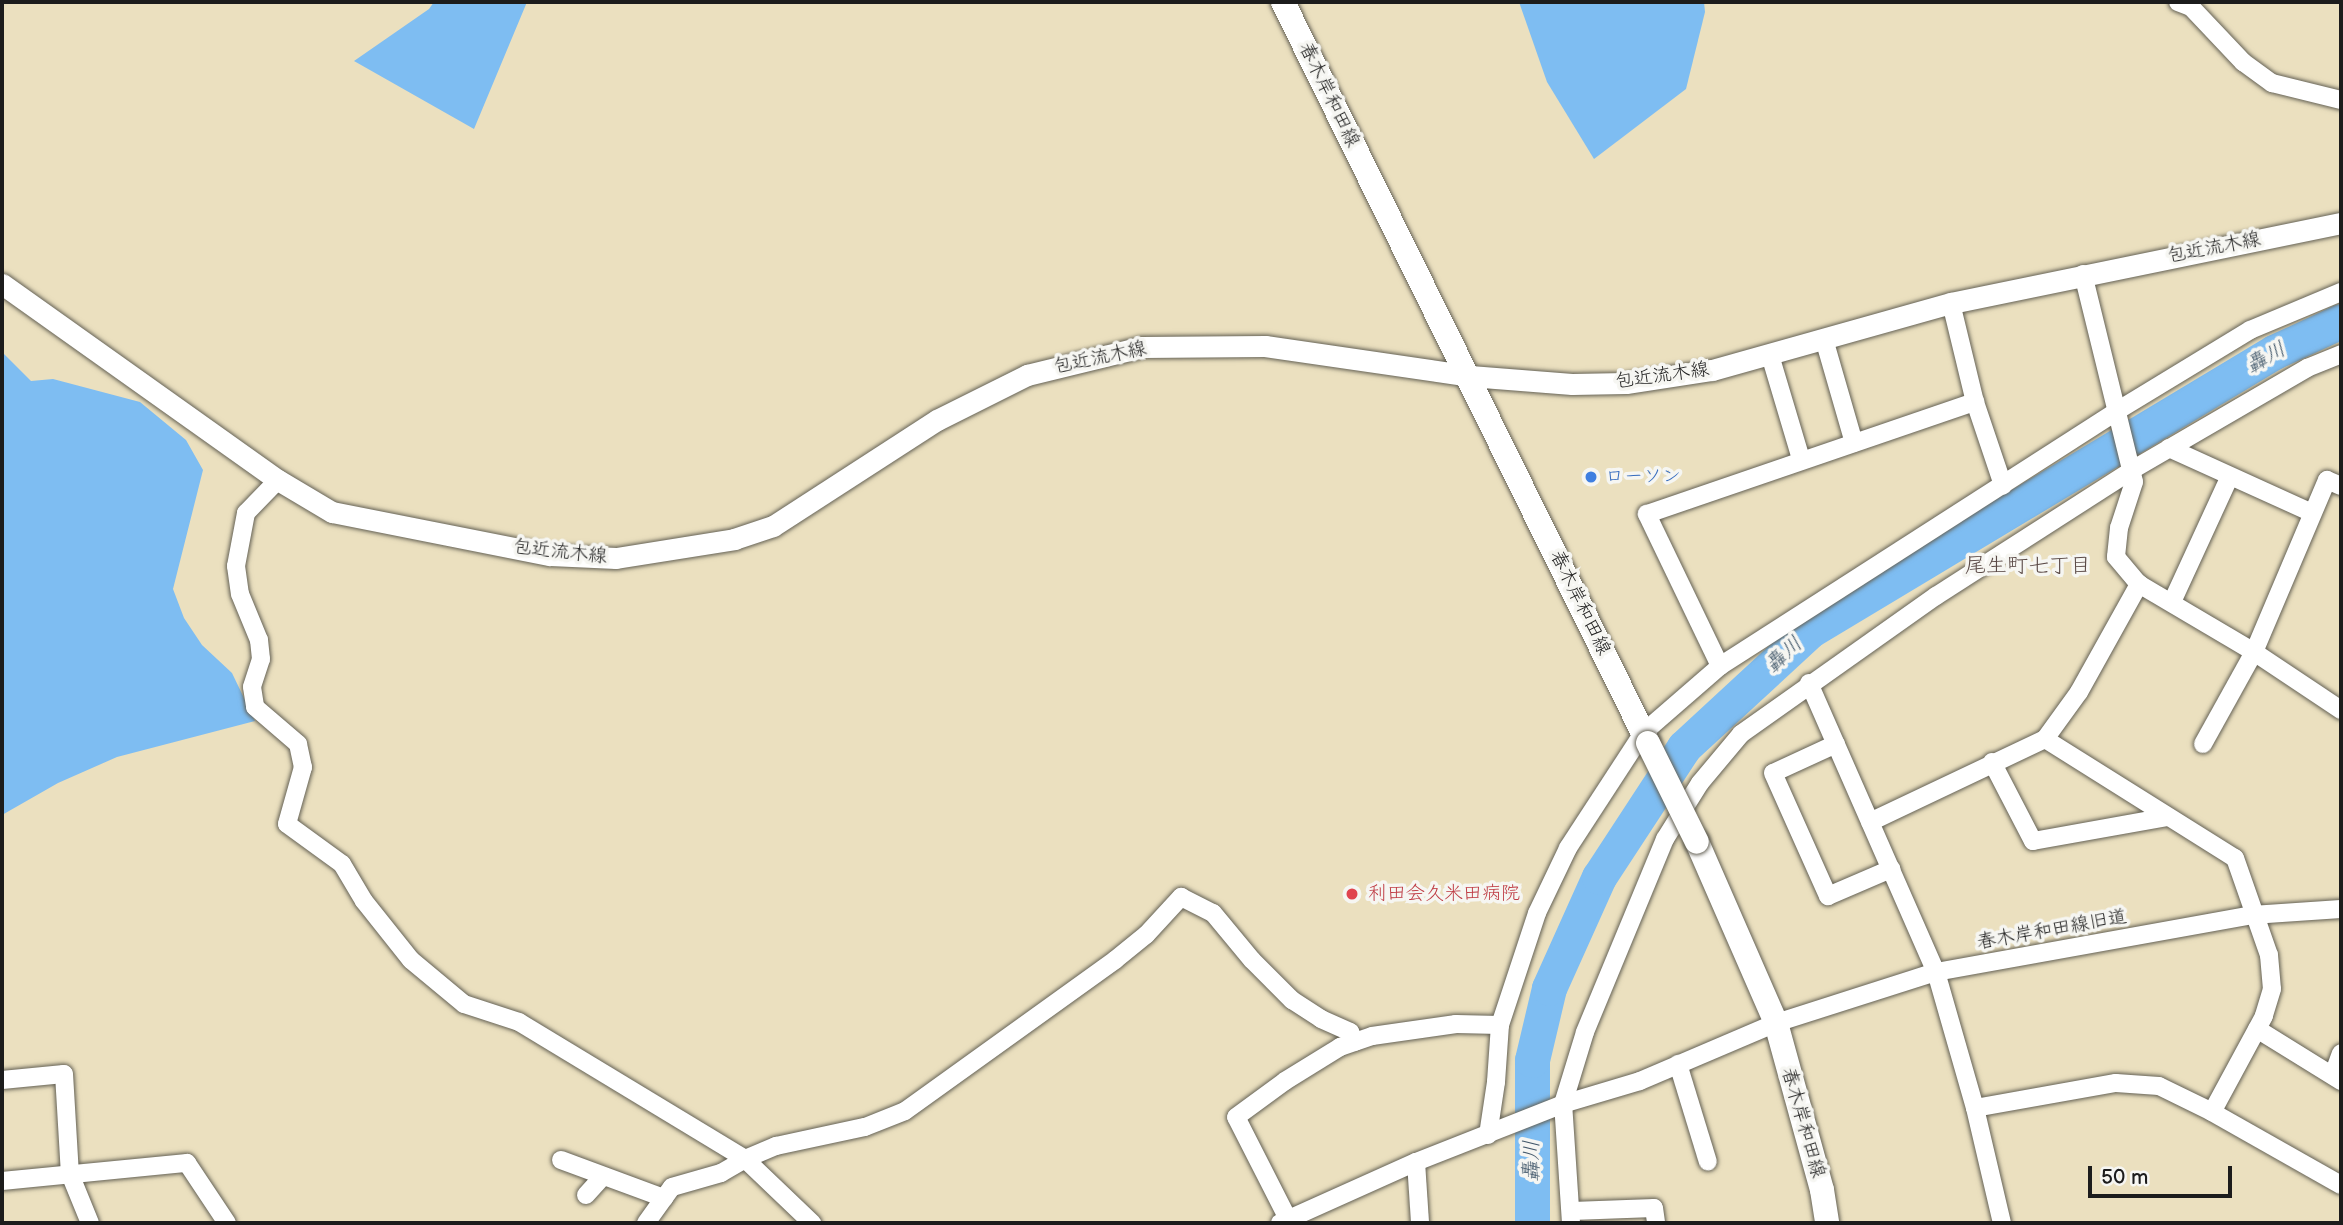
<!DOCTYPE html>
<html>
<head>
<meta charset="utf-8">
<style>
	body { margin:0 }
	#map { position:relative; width:2343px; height:1225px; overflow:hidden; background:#ebe0bf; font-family:"Balsamiq Sans","Klee One",sans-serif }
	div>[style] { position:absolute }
	.water>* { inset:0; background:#7ebdf2 }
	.river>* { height:35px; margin:-17.5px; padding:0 17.5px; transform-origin:17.5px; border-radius:17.5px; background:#7ebdf2 }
	.roads { filter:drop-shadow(0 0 2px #646155) drop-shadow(0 0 2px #646155) }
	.minor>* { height:18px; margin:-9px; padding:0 9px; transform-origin:9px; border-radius:9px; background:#fff }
	.tertiary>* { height:21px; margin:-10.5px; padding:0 10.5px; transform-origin:10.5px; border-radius:10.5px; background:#fff }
	.secondary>* { height:24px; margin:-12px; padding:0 12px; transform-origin:12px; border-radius:12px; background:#fff }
	.bridges { filter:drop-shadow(0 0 2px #646155) drop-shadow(0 0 2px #646155) }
	.secondary-bridge>* { height:24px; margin:-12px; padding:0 12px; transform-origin:12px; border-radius:12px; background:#fff }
	.dots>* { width:19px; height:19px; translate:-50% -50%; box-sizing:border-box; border:4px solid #f6f6f2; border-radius:50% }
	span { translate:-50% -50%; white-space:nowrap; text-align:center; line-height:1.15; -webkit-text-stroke:7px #f6f6f2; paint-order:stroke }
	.street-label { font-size:19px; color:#1c1c1c }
	.shop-label { font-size:19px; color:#366cbe }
	.left { translate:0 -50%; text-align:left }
	.health-label { font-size:19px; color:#be3a42 }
	.water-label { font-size:21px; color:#3e5467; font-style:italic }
	.neighbourhood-label { font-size:21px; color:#5a4946 }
	.frame { position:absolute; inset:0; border:4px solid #1c1c1c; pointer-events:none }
	.scale { position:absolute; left:2088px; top:1166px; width:144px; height:32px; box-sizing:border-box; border:4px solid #1c1c1c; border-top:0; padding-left:9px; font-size:21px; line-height:24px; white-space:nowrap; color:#1c1c1c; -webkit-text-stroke:5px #f6f6f2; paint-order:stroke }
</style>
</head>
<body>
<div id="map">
	<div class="water">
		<i style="clip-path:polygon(434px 2px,527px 2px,474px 129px,354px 61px,429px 9px)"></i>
		<i style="clip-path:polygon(1519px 2px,1704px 2px,1705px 12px,1686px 89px,1594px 159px,1547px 82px)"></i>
		<i style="clip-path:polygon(2px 352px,31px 381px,53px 379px,140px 402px,186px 440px,203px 470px,173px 589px,184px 618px,202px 645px,232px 673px,255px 721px,117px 757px,58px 783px,2px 815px)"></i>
	</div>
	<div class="river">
		<i style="left:1532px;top:1223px;width:163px;rotate:-90deg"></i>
		<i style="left:1532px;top:1060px;width:74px;rotate:-76.7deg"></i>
		<i style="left:1549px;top:988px;width:122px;rotate:-65.8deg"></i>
		<i style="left:1599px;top:877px;width:155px;rotate:-56.8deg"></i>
		<i style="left:1684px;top:747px;width:173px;rotate:-42.7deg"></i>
		<i style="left:1811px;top:630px;width:540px;rotate:-30.98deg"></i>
		<i style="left:2274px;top:352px;width:74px;rotate:-24.8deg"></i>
	</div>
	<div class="roads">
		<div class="minor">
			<i style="left:2178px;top:2px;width:14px;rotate:21deg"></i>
			<i style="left:2191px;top:7px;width:76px;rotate:46.6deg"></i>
			<i style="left:2243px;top:62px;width:36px;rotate:36deg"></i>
			<i style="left:2272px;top:83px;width:71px;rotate:13.8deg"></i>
			<i style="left:2083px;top:274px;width:214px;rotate:76.2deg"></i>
			<i style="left:2134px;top:482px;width:48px;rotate:108.1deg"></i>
			<i style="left:2119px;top:528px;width:29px;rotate:96deg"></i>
			<i style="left:2116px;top:557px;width:35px;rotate:50deg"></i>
			<i style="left:2139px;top:584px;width:134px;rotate:30.6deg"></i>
			<i style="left:2254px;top:652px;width:105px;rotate:33.7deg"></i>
			<i style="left:1951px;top:303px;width:102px;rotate:76.4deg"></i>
			<i style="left:1975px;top:402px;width:88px;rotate:71.4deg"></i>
			<i style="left:1824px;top:339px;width:108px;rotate:73.9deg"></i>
			<i style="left:1770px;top:355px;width:109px;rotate:73.4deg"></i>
			<i style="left:2169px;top:448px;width:157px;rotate:24.4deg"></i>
			<i style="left:278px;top:480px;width:46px;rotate:134.1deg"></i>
			<i style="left:246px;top:513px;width:54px;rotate:100.7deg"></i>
			<i style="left:236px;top:566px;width:28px;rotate:82deg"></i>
			<i style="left:240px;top:594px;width:50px;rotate:67.6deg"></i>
			<i style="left:259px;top:640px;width:19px;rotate:84deg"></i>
			<i style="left:261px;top:659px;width:29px;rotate:108deg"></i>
			<i style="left:252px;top:687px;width:20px;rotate:81deg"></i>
			<i style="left:255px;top:707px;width:57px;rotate:40.7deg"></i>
			<i style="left:298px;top:744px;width:24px;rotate:78deg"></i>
			<i style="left:303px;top:767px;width:59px;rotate:105.7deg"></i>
			<i style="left:287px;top:824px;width:68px;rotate:36deg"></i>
			<i style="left:342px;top:864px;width:43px;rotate:59.3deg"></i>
			<i style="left:364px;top:901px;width:75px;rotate:51.5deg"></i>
			<i style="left:411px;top:960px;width:69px;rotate:39.7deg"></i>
			<i style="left:464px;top:1004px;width:58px;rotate:18.1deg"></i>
			<i style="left:519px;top:1022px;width:264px;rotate:31.2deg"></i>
			<i style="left:745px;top:1159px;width:93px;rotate:43.7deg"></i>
			<i style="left:2172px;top:602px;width:136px;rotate:-65.3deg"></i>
			<i style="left:1720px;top:666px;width:169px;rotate:-115.7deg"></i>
			<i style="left:1647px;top:514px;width:347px;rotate:-18.9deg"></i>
			<i style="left:1809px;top:683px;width:316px;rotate:66.3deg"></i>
			<i style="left:1936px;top:972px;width:141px;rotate:74deg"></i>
			<i style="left:1975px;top:1108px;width:118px;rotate:76.8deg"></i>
			<i style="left:2045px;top:739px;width:224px;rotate:32.1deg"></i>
			<i style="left:2235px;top:858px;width:103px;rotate:70.7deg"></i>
			<i style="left:2269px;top:955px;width:34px;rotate:85deg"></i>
			<i style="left:2272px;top:989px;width:28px;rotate:107deg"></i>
			<i style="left:2264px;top:1016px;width:109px;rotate:118.4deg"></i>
			<i style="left:1836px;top:744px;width:69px;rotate:155.3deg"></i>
			<i style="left:1773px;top:773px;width:135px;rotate:65.9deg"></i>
			<i style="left:1828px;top:896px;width:69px;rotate:-23.2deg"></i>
			<i style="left:2203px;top:744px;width:105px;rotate:-61deg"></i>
			<i style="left:2254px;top:652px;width:187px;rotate:-67deg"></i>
			<i style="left:2327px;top:480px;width:15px;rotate:23deg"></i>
			<i style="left:1992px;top:762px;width:89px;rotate:62.6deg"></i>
			<i style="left:2033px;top:841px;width:137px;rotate:-10.1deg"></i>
			<i style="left:1870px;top:822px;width:194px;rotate:-25.4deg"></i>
			<i style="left:2045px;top:739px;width:58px;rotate:-54.1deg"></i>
			<i style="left:2079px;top:692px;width:124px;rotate:-60.9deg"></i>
			<i style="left:2257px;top:1029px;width:99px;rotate:31.8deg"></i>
			<i style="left:1678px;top:1064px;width:102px;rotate:73deg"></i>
			<i style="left:2333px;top:1075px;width:23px;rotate:-70deg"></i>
			<i style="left:2px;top:1080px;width:62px;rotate:-5.5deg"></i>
			<i style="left:64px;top:1074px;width:100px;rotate:86.6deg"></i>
			<i style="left:70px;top:1174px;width:53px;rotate:67.8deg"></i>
			<i style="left:1975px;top:1108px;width:143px;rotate:-10.1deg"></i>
			<i style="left:2116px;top:1083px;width:43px;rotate:4deg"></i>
			<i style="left:2159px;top:1086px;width:59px;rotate:26.1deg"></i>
			<i style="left:2212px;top:1112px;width:148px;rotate:29.5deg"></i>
			<i style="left:1488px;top:1135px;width:54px;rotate:-81.4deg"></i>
			<i style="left:1496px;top:1082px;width:57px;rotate:-86deg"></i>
			<i style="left:1500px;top:1025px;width:118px;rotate:-71.7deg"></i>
			<i style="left:1537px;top:913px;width:72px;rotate:-64.5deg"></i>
			<i style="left:1568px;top:848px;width:137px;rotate:-56.9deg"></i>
			<i style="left:1643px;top:733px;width:102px;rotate:-41deg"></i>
			<i style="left:1720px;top:666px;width:472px;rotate:-32.7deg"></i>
			<i style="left:2117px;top:411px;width:156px;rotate:-31.3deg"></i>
			<i style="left:2250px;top:330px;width:99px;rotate:-22.7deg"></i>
			<i style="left:561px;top:1160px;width:110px;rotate:20.3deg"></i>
			<i style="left:1416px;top:1162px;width:61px;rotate:86.2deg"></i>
			<i style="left:2px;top:1181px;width:186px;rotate:-5.6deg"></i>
			<i style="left:187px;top:1163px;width:72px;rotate:56.3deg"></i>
			<i style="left:586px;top:1195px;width:25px;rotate:-48deg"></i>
			<i style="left:1572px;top:1211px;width:82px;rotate:-2.1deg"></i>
			<i style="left:1654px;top:1208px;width:15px;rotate:82deg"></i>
			<i style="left:1288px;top:1219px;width:114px;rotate:-117deg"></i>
			<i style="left:1236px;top:1117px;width:61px;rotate:-36.3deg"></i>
			<i style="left:1285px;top:1081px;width:65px;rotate:-31.7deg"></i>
			<i style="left:1340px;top:1047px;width:34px;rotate:-19deg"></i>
			<i style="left:1372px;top:1036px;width:85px;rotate:-8.1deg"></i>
			<i style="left:1456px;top:1024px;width:44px;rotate:1.3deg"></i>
			<i style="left:646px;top:1223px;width:44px;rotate:-54.2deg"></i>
			<i style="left:672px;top:1187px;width:51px;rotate:-15.9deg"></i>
			<i style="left:721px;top:1173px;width:28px;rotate:-30deg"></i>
			<i style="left:745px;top:1159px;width:34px;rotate:-23deg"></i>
			<i style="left:776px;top:1146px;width:91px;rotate:-12.1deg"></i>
			<i style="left:865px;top:1127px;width:43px;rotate:-21.8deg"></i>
			<i style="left:905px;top:1111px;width:259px;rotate:-35.7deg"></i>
			<i style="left:1115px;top:960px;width:40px;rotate:-39deg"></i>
			<i style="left:1146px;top:935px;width:52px;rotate:-47.4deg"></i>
			<i style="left:1181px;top:897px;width:36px;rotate:27deg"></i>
			<i style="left:1213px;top:913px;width:61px;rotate:50.3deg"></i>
			<i style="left:1252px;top:960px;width:57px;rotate:45deg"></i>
			<i style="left:1292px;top:1000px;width:35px;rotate:33deg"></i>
			<i style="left:1321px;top:1019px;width:32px;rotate:24deg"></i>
			<i style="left:1350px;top:1032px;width:11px;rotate:63deg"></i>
			<i style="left:1280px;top:1223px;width:149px;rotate:-24.2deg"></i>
			<i style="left:1416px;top:1162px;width:158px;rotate:-21.5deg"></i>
			<i style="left:1563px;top:1104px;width:80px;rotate:-16.6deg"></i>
			<i style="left:1640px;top:1081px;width:148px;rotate:-23.1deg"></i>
			<i style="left:1776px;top:1023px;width:168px;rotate:-17.7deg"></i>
			<i style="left:1936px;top:972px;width:321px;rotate:-10.2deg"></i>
			<i style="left:2252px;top:915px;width:89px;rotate:-3.9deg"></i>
			<i style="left:1571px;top:1223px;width:119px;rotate:-93.8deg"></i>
			<i style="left:1563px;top:1104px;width:75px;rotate:-73deg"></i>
			<i style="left:1585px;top:1032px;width:209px;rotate:-67.5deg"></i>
			<i style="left:1665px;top:839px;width:66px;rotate:-58deg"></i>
			<i style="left:1700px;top:783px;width:64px;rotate:-50.1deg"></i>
			<i style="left:1741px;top:734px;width:239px;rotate:-35.3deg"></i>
			<i style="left:1936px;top:596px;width:233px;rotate:-32.7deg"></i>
			<i style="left:2132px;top:470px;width:203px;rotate:-30.2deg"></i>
			<i style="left:2307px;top:368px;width:37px;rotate:-22deg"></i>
		</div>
		<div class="tertiary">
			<i style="left:2px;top:284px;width:339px;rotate:35.4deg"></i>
			<i style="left:278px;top:480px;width:63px;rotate:30.7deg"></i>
			<i style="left:332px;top:512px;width:222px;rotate:11.2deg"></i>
			<i style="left:550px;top:555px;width:66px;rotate:2.6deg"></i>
			<i style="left:616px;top:558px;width:120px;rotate:-9.1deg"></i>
			<i style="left:734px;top:539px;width:41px;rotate:-18.4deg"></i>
			<i style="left:773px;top:526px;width:195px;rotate:-32.9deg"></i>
			<i style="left:937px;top:420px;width:101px;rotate:-26.6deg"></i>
			<i style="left:1027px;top:375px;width:118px;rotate:-13.7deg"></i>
			<i style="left:1142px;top:347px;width:123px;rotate:-0.5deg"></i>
			<i style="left:1265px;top:346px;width:207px;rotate:8.3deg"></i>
			<i style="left:1470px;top:376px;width:102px;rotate:4.5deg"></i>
			<i style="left:1572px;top:384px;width:54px;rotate:-1.1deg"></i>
			<i style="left:1626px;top:383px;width:87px;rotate:-8.6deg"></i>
			<i style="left:1712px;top:370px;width:248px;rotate:-15.7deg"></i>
			<i style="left:1951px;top:303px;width:398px;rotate:-11.6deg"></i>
		</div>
		<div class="secondary">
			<i style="left:1283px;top:2px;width:826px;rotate:63.78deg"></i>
			<i style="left:1697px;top:842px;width:197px;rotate:66.4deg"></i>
			<i style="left:1776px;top:1023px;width:173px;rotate:74.6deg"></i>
			<i style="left:1822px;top:1190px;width:33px;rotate:81deg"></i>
		</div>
	</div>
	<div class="bridges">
		<div class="secondary-bridge">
			<i style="left:1648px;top:743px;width:110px;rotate:63.7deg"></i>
		</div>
	</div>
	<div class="dots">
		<i style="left:1591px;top:477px;background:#3f7fe0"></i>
		<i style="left:1352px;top:894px;background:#e0444e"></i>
	</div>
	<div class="street-label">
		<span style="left:1329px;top:95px;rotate:64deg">春木岸和田線</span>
		<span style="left:2214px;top:248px;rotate:-11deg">包近流木線</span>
		<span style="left:1100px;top:358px;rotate:-12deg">包近流木線</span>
		<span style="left:1662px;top:376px;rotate:-8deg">包近流木線</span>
		<span style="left:560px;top:552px;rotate:6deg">包近流木線</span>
		<span style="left:1580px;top:603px;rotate:64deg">春木岸和田線</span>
		<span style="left:2052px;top:930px;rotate:-10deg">春木岸和田線旧道</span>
		<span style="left:1803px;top:1123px;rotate:74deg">春木岸和田線</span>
	</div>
	<div class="shop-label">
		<span class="left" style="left:1605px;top:477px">ローソン</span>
	</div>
	<div class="health-label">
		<span class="left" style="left:1368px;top:894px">利田会久米田病院</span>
	</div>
	<div class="water-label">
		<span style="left:2266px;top:358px;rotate:-29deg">轟川</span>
		<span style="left:1784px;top:655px;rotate:-43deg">轟川</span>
		<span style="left:1532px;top:1161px;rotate:-90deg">轟川</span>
	</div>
	<div class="neighbourhood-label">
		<span style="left:2028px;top:566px">尾生町七丁目</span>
	</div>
	<div class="frame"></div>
	<div class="scale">50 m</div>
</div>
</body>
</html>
